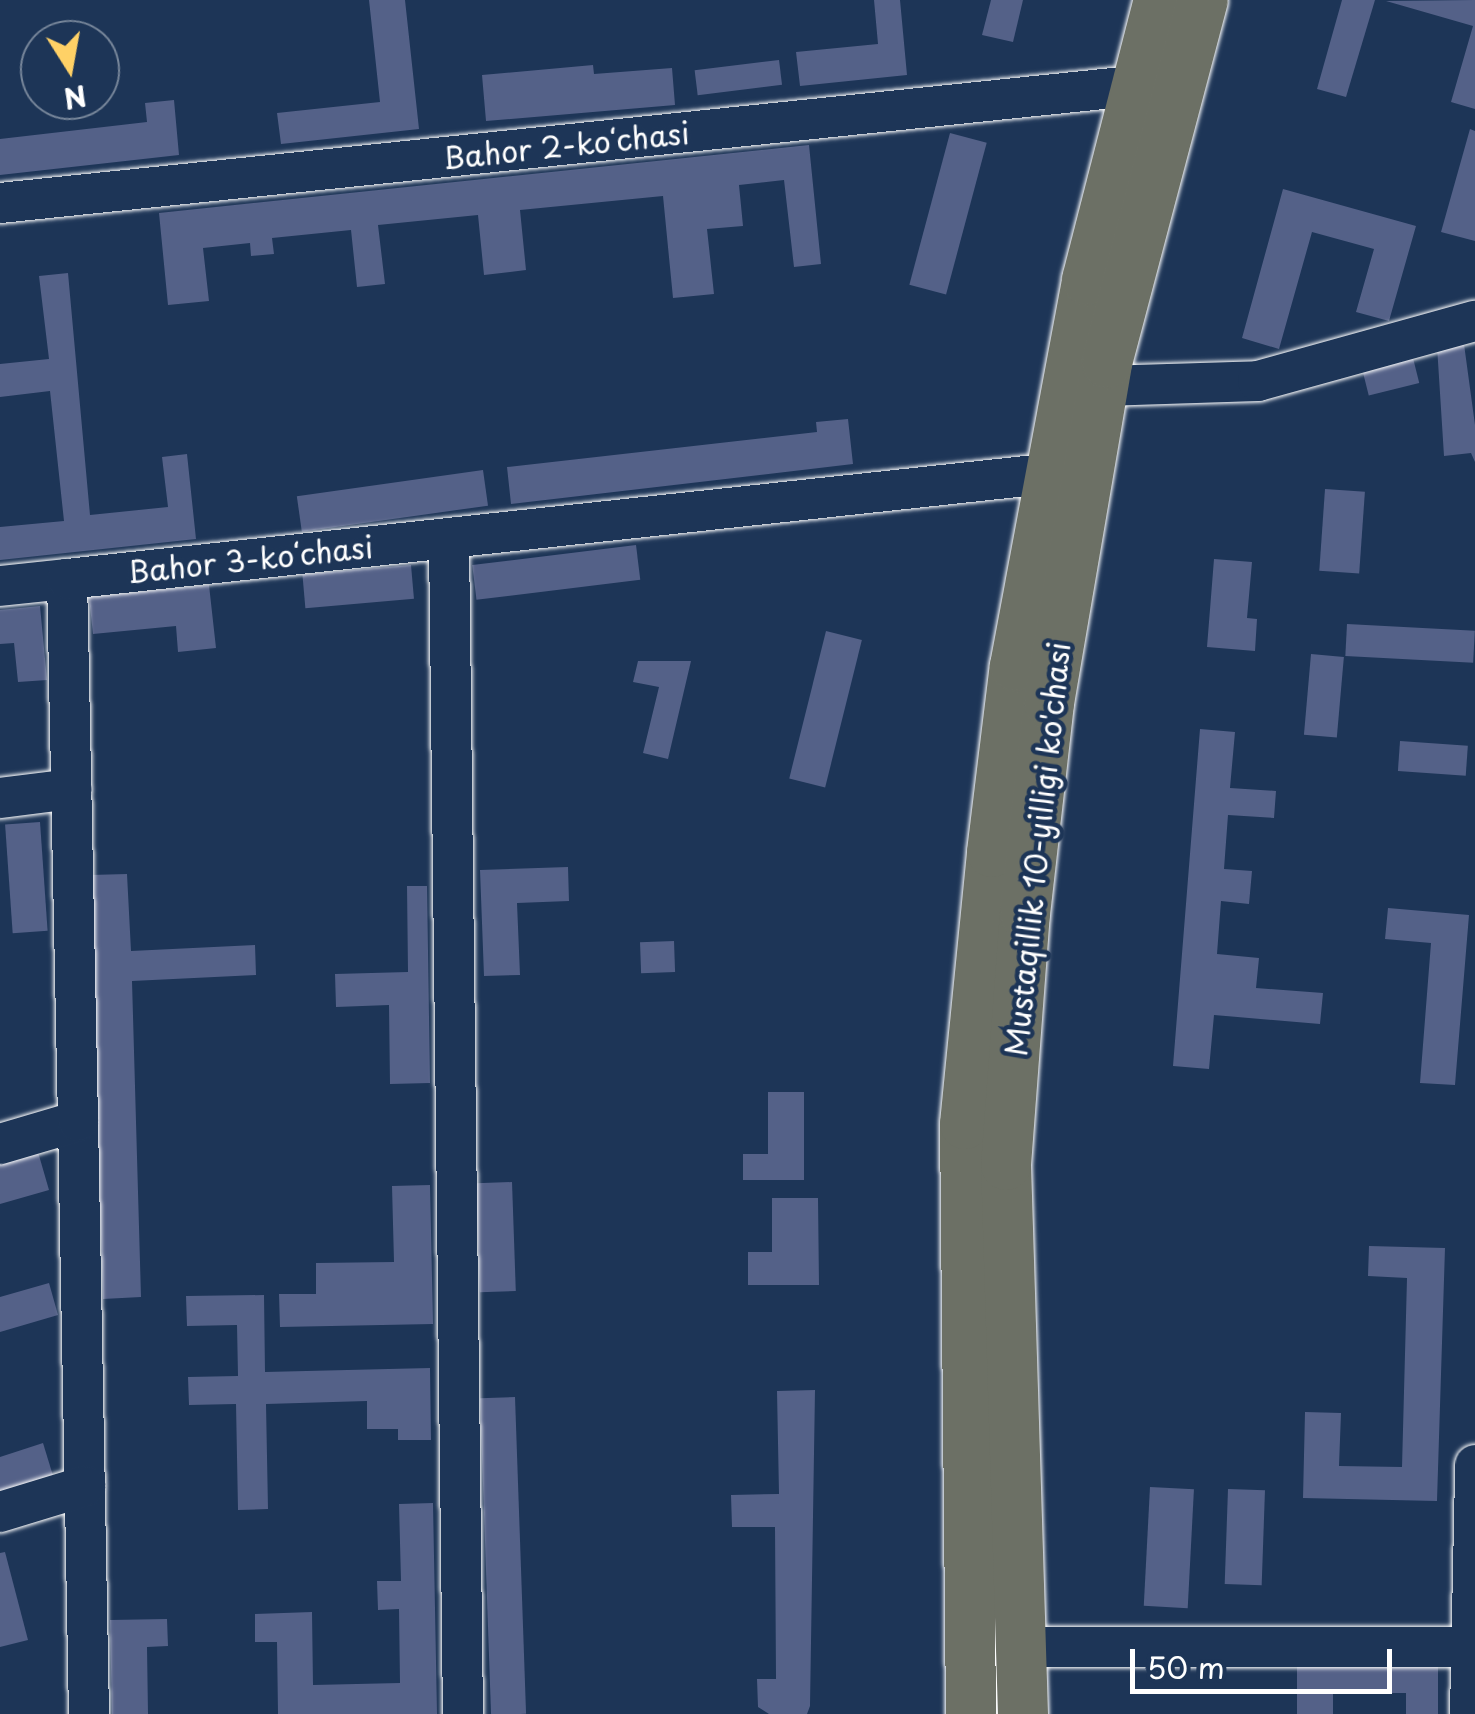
<!DOCTYPE html>
<html>
<head>
<meta charset="utf-8">
<style>
	body { margin:0 }
	#map { position:relative; width:1475px; height:1714px; overflow:hidden; background:#1d3557; font-family:"Playpen Sans",sans-serif }
	div>[style] { position:absolute }
	.building>* { inset:0; background:#546188; transform-origin:0 0 }
	.roads { filter:drop-shadow(0 0 2px #fff) drop-shadow(0 0 2px #fff) }
	.minor>* { height:40px; margin:-20px; padding:0 20px; transform-origin:20px; border-radius:20px; background:#1d3557 }
	.major>* { height:50px; margin:-25px; padding:0 25px; transform-origin:25px; border-radius:25px; background:#6c7065 }
	span { translate:-50% -50%; white-space:nowrap; text-align:center; line-height:1.15; -webkit-text-stroke:9px #1d3557; paint-order:stroke }
	.street-label { font-size:30px; color:#fff }
	.north { position:absolute; left:20px; top:20px; width:100px; height:100px; box-sizing:border-box; background:#1d3557; border:2px solid #77869a; border-radius:50%; rotate:169deg; font-size:28px; font-weight:700; line-height:40px; text-align:center; color:#fff }
	.north::after { content:''; display:block; margin:auto; width:35px; height:45px; background:#ffd166; clip-path:polygon(50% 0,100% 100%,50% 72%,0 100%) }
	.scale { position:absolute; left:1130px; top:1649px; width:262px; height:45px; box-sizing:border-box; border:5px solid #fff; border-top:0; padding-left:12px; font-size:30px; line-height:35px; white-space:nowrap; color:#fff; -webkit-text-stroke:8px #1d3557; paint-order:stroke }
</style>
</head>
<body>
<div id="map">
	<div class="building">
		<i style="clip-path:polygon(369px 0,405px 0,419px 129px,281px 144px,277px 113px,380px 102px)"></i>
		<i style="clip-path:polygon(874px 0,900px 0,907px 75px,800px 86px,796px 52px,878px 44px)"></i>
		<i style="clip-path:polygon(991px 0,1023px 0,1013px 42px,982px 35px)"></i>
		<i style="clip-path:polygon(1342px 0,1375px 0,1346px 97px,1317px 89px)"></i>
		<i style="clip-path:polygon(1475px 0,1475px 109px,1451px 102px,1473px 26px,1386px 1px)"></i>
		<i style="left:779px;top:60px;width:25px;height:85px;rotate:83deg"></i>
		<i style="clip-path:polygon(593px 65px,594px 74px,672px 68px,675px 105px,486px 121px,482px 75px)"></i>
		<i style="clip-path:polygon(174px 100px,179px 155px,0 175px,0 139px,147px 122px,145px 103px)"></i>
		<i style="clip-path:polygon(1470px 129px,1475px 131px,1475px 241px,1441px 232px)"></i>
		<i style="left:950px;top:133px;width:38px;height:157px;rotate:15deg"></i>
		<i style="clip-path:polygon(809px 145px,821px 264px,794px 267px,784px 180px,739px 185px,743px 226px,707px 229px,714px 294px,673px 298px,663px 196px,520px 210px,526px 270px,484px 275px,478px 215px,378px 225px,385px 284px,357px 287px,351px 230px,272px 238px,274px 254px,251px 256px,250px 243px,203px 248px,209px 301px,168px 305px,159px 213px)"></i>
		<i style="clip-path:polygon(1283px 189px,1416px 226px,1389px 321px,1356px 312px,1374px 249px,1312px 232px,1279px 349px,1242px 338px)"></i>
		<i style="clip-path:polygon(68px 273px,90px 515px,168px 507px,162px 457px,187px 454px,196px 539px,0 560px,0 527px,64px 521px,50px 391px,0 397px,0 364px,49px 359px,39px 276px)"></i>
		<i style="clip-path:polygon(1464px 344px,1475px 425px,1475px 462px,1471px 453px,1444px 456px,1437px 346px)"></i>
		<i style="left:1411px;top:350px;width:34px;height:52px;rotate:76deg"></i>
		<i style="clip-path:polygon(848px 419px,853px 464px,511px 504px,507px 467px,817px 432px,816px 422px)"></i>
		<i style="left:483px;top:470px;width:36px;height:188px;rotate:82deg"></i>
		<i style="left:1325px;top:489px;width:40px;height:82px;rotate:4deg"></i>
		<i style="left:636px;top:545px;width:35px;height:165px;rotate:83deg"></i>
		<i style="clip-path:polygon(1214px 559px,1252px 562px,1247px 618px,1257px 619px,1255px 651px,1207px 647px)"></i>
		<i style="left:411px;top:565px;width:34px;height:109px;rotate:85deg"></i>
		<i style="clip-path:polygon(209px 585px,216px 648px,178px 652px,176px 626px,93px 634px,89px 597px)"></i>
		<i style="clip-path:polygon(40px 606px,47px 680px,18px 682px,14px 643px,0 644px,0 610px)"></i>
		<i style="left:1347px;top:624px;width:128px;height:32px;rotate:3deg"></i>
		<i style="left:826px;top:631px;width:37px;height:152px;rotate:14deg"></i>
		<i style="left:1311px;top:654px;width:33px;height:81px;rotate:5deg"></i>
		<i style="clip-path:polygon(638px 661px,691px 661px,668px 759px,643px 753px,659px 687px,633px 682px)"></i>
		<i style="clip-path:polygon(1200px 729px,1235px 732px,1230px 788px,1276px 791px,1274px 818px,1228px 815px,1224px 869px,1252px 871px,1249px 904px,1221px 901px,1217px 954px,1259px 958px,1256px 988px,1323px 993px,1320px 1024px,1214px 1015px,1209px 1069px,1173px 1066px)"></i>
		<i style="left:1400px;top:741px;width:68px;height:30px;rotate:4deg"></i>
		<i style="left:40px;top:822px;width:109px;height:35px;rotate:86deg"></i>
		<i style="clip-path:polygon(568px 867px,569px 901px,517px 903px,520px 975px,484px 976px,480px 870px)"></i>
		<i style="clip-path:polygon(127px 874px,131px 951px,255px 945px,256px 975px,132px 981px,141px 1297px,103px 1299px,90px 875px)"></i>
		<i style="clip-path:polygon(407px 886px,427px 886px,430px 1083px,390px 1084px,389px 1005px,336px 1007px,335px 974px,408px 972px)"></i>
		<i style="clip-path:polygon(1388px 908px,1469px 915px,1455px 1085px,1420px 1083px,1431px 943px,1385px 939px)"></i>
		<i style="left:674px;top:941px;width:31px;height:34px;rotate:88deg"></i>
		<i style="clip-path:polygon(768px 1092px,804px 1092px,804px 1180px,743px 1180px,743px 1154px,768px 1154px)"></i>
		<i style="clip-path:polygon(38px 1152px,49px 1190px,0 1204px,0 1163px)"></i>
		<i style="left:512px;top:1182px;width:109px;height:36px;rotate:88deg"></i>
		<i style="clip-path:polygon(430px 1185px,433px 1324px,280px 1327px,279px 1294px,316px 1294px,316px 1263px,394px 1262px,392px 1186px)"></i>
		<i style="clip-path:polygon(772px 1198px,818px 1198px,819px 1285px,748px 1285px,748px 1252px,772px 1252px)"></i>
		<i style="clip-path:polygon(1369px 1246px,1445px 1248px,1437px 1501px,1303px 1498px,1305px 1412px,1341px 1413px,1339px 1466px,1402px 1467px,1407px 1278px,1368px 1276px)"></i>
		<i style="clip-path:polygon(49px 1283px,58px 1315px,0 1332px,0 1297px)"></i>
		<i style="clip-path:polygon(264px 1295px,265px 1372px,430px 1368px,431px 1440px,398px 1440px,398px 1429px,367px 1429px,367px 1401px,266px 1404px,268px 1509px,238px 1510px,236px 1404px,189px 1405px,188px 1377px,238px 1376px,237px 1325px,187px 1326px,186px 1296px)"></i>
		<i style="clip-path:polygon(815px 1390px,810px 1706px,807px 1714px,769px 1714px,758px 1707px,757px 1679px,776px 1679px,775px 1527px,732px 1527px,731px 1495px,779px 1494px,777px 1391px)"></i>
		<i style="left:515px;top:1397px;width:317px;height:35px;rotate:88deg"></i>
		<i style="clip-path:polygon(43px 1443px,54px 1479px,0 1496px,0 1457px)"></i>
		<i style="left:1150px;top:1487px;width:44px;height:119px;rotate:3deg"></i>
		<i style="left:1228px;top:1489px;width:37px;height:95px;rotate:2deg"></i>
		<i style="clip-path:polygon(433px 1503px,437px 1714px,278px 1714px,277px 1642px,255px 1642px,255px 1614px,312px 1612px,313px 1685px,400px 1683px,399px 1609px,378px 1610px,377px 1581px,401px 1581px,399px 1504px)"></i>
		<i style="clip-path:polygon(5px 1552px,28px 1640px,0 1647px,0 1553px)"></i>
		<i style="clip-path:polygon(167px 1619px,168px 1646px,147px 1647px,148px 1714px,112px 1714px,110px 1620px)"></i>
		<i style="clip-path:polygon(1297px 1658px,1438px 1658px,1438px 1714px,1406px 1714px,1406px 1693px,1333px 1693px,1333px 1714px,1297px 1714px)"></i>
	</div>
	<div class="roads">
		<div class="minor">
			<i style="left:0;top:203px;width:1139px;rotate:-5.9deg"></i>
			<i style="left:1103px;top:386px;width:155px;rotate:-1.8deg"></i>
			<i style="left:1258px;top:381px;width:225px;rotate:-15.5deg"></i>
			<i style="left:449px;top:538px;width:1176px;rotate:89.32deg"></i>
			<i style="left:0;top:586px;width:67px;rotate:-6deg"></i>
			<i style="left:0;top:798px;width:72px;rotate:-7.2deg"></i>
			<i style="left:78px;top:1121px;width:593px;rotate:88.94deg"></i>
			<i style="left:0;top:1144px;width:81px;rotate:-16.4deg"></i>
			<i style="left:78px;top:1121px;width:542px;rotate:-91.16deg"></i>
			<i style="left:67px;top:579px;width:993px;rotate:-6.13deg"></i>
			<i style="left:0;top:1512px;width:89px;rotate:-17deg"></i>
			<i style="left:1021px;top:1647px;width:454px"></i>
			<i style="left:1470px;top:1714px;width:249px;rotate:-88.8deg"></i>
		</div>
		<div class="major">
			<i style="left:971px;top:1714px;width:590px;rotate:-90.58deg"></i>
			<i style="left:965px;top:1124px;width:273px;rotate:-84.3deg"></i>
			<i style="left:992px;top:852px;width:187px;rotate:-83deg"></i>
			<i style="left:1015px;top:666px;width:393px;rotate:-79.4deg"></i>
			<i style="left:1087px;top:280px;width:289px;rotate:-75.6deg"></i>
			<i style="left:1023px;top:1714px;width:549px;rotate:-91.77deg"></i>
			<i style="left:1006px;top:1165px;width:252px;rotate:-85.7deg"></i>
			<i style="left:1025px;top:914px;width:212px;rotate:-83.5deg"></i>
			<i style="left:1049px;top:703px;width:345px;rotate:-80.3deg"></i>
			<i style="left:1107px;top:363px;width:375px;rotate:-75.2deg"></i>
		</div>
	</div>
	<div class="street-label">
		<span style="left:566px;top:145px;rotate:-6deg">Bahor 2-koʻchasi</span>
		<span style="left:250px;top:559px;rotate:-6deg">Bahor 3-koʻchasi</span>
		<span style="left:1037px;top:849px;rotate:-84deg">Mustaqillik 10-yilligi ko'chasi</span>
	</div>
	<div class="north">N</div>
	<div class="scale">50 m</div>
</div>
</body>
</html>
